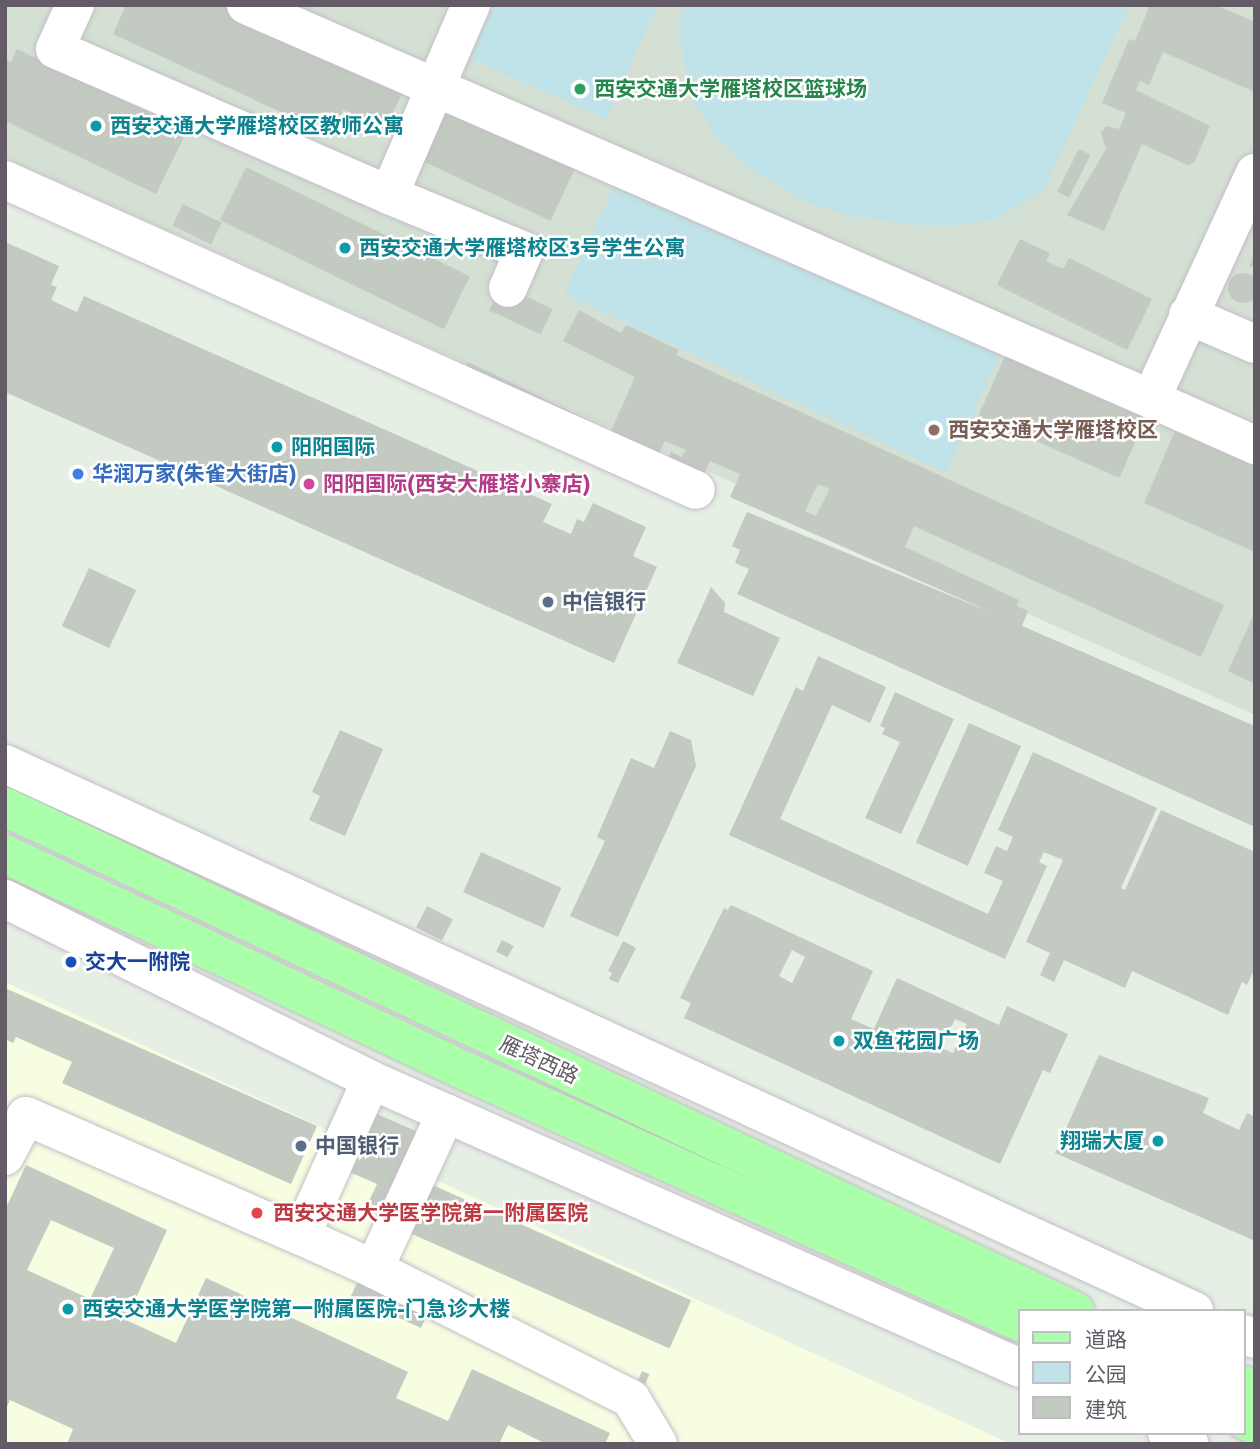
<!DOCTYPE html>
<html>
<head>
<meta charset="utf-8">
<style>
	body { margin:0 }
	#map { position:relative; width:1260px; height:1449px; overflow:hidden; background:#e5efe4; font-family:Signika,"Noto Sans SC",sans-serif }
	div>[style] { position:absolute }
	.education>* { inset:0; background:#d4e0d3 }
	.medical>* { inset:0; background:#f6fde0 }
	.green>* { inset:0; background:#bfe3e8; transform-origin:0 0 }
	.building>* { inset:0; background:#c3cac1; transform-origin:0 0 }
	.round { border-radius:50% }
	.roads { filter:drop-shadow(0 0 2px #c4bec6) drop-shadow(0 0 2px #c4bec6) }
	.minor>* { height:38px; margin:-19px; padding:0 19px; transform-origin:19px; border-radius:19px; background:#fff }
	.major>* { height:38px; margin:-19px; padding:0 19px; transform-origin:19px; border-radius:19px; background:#acffaa }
	.dots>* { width:19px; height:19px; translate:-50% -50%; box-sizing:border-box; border:4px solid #fff; border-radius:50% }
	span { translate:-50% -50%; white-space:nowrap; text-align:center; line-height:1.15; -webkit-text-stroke:5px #fff; paint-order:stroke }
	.leisure-label { font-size:21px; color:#27864d; font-weight:700 }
	.left { translate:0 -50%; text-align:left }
	.culture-label { font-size:21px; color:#0d838f; font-weight:700 }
	.right { translate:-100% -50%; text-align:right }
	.education-label { font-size:21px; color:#785e54; font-weight:700 }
	.shop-label { font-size:21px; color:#366cbe; font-weight:700 }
	.hotel-label { font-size:21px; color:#b23c85; font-weight:700 }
	.service-label { font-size:21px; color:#4e5e75; font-weight:700 }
	.transit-label { font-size:21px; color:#164399; font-weight:700 }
	.street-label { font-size:21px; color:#635c66 }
	.health-label { font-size:21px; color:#be3a42; font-weight:700 }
	.frame { position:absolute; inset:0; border:7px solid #635c66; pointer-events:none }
	.legend { position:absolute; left:1018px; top:1309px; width:228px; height:126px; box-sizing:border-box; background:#fff; border:2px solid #c1bec2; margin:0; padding:9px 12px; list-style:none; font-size:21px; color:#635c66 }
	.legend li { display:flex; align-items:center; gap:14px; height:35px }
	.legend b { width:35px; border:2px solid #c1bec2 }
</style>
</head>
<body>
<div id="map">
	<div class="education">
		<i style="clip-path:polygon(5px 5px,1255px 5px,1255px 715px,5px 158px)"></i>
	</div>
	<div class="medical">
		<i style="clip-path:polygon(5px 982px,1011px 1444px,5px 1444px)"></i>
	</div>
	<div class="green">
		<i style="clip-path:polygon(494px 5px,657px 5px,607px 119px,470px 59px)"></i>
		<i style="clip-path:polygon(686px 5px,1129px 5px,1044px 190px,996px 219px,940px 227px,853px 217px,807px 202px,754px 172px,715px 136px,690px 96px,678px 22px)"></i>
		<i style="left:618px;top:178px;width:421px;height:128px;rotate:25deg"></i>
	</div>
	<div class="building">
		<i style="clip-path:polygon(126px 5px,221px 5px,404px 90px,385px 129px,343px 110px,332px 136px,113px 34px)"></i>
		<i style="clip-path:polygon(1150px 5px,1216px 5px,1255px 22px,1255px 92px,1163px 52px,1149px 85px,1140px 81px,1136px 90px,1210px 126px,1194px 163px,1187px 165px,1142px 144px,1104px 231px,1067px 215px,1106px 149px,1101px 133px,1106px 126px,1119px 129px,1126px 113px,1102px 103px,1129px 39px,1135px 41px)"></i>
		<i style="clip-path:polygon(17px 49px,187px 131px,156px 194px,5px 121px,5px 59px,11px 62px)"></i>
		<i style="left:449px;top:105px;width:141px;height:62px;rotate:25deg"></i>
		<i style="left:1079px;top:149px;width:13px;height:48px;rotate:27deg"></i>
		<i style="left:246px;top:167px;width:249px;height:59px;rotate:26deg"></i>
		<i style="left:183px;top:204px;width:43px;height:24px;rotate:26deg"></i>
		<i style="clip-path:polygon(1020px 239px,1050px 253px,1046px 261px,1063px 269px,1069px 258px,1152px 299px,1127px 350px,997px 285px)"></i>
		<i style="clip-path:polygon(5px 242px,59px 266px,51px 285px,57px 287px,51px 300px,77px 312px,84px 296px,552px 504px,543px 522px,571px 534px,577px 519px,584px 522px,593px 503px,646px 527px,633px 556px,657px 567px,614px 663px,5px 392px)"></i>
		<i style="clip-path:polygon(1255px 252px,1255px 268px,1249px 266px)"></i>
		<i class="round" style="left:1228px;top:273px;width:30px;height:30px"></i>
		<i style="left:501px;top:285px;width:57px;height:28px;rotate:25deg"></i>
		<i style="clip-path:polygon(evenodd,579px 310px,621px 333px,626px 325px,679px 350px,676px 355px,1224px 605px,1201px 657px,914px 526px,905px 547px,1019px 600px,1017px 606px,1028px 611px,1022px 626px,1255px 726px,1255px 827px,737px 594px,749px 569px,735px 563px,740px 550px,732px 546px,747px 512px,993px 613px,730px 497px,740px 474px,710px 461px,700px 484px,663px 467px,671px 452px,682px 457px,686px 450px,665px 441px,654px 464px,459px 383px,468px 362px,611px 431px,635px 377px,563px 341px,579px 310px,818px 484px,830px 489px,816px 516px,805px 511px,818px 484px)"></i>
		<i style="left:1005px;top:356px;width:154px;height:65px;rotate:24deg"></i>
		<i style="clip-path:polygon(1175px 431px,1255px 466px,1255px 552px,1144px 503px)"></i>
		<i style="left:89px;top:568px;width:52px;height:64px;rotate:25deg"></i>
		<i style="clip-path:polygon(711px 587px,725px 603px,724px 612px,780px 638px,753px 696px,677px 663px)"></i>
		<i style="clip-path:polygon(1255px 612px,1255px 684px,1228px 671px)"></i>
		<i style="clip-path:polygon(818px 656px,886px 687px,870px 723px,832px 705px,780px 819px,988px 914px,1003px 881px,984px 873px,996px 846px,1007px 851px,1013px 837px,998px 830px,1033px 752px,1157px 808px,1121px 888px,1125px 890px,1161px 810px,1255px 852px,1255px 968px,1247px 985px,1242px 982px,1228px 1015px,1132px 971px,1125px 988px,1064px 960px,1054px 982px,1040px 975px,1050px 953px,1026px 942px,1063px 860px,1044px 852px,1039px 862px,1047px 866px,1005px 959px,729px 835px,796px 687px,803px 691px)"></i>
		<i style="clip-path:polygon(895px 692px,954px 719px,901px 834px,865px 818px,900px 742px,882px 734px,885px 728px,880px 726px)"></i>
		<i style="left:969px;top:723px;width:57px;height:131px;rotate:24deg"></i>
		<i style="clip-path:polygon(340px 730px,383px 749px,345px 836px,309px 820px,320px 796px,312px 792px)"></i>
		<i style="clip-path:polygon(670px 731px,691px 740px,696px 766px,618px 937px,570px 916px,605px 841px,597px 837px,631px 758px,654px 768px)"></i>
		<i style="left:481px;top:852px;width:88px;height:44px;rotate:24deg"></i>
		<i style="clip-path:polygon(evenodd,731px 905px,873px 971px,851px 1019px,874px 1029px,897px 978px,999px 1025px,1007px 1006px,1068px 1034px,1050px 1073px,1043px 1070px,1000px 1164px,684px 1018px,691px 1003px,680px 998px,724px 908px,728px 910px,731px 905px,792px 950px,805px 957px,792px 983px,779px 976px,792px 950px,731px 905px,955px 1019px,967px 1024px,953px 1053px,941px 1048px,955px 1019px)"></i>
		<i style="left:427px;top:906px;width:29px;height:24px;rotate:27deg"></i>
		<i style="left:502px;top:940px;width:13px;height:13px;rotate:27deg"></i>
		<i style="clip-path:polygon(623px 941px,636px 948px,618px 983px,609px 979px,612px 973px,608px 971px)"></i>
		<i style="clip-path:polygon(5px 988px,317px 1126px,291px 1184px,62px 1083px,72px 1062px,16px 1037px,13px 1043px,5px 1039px)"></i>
		<i style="clip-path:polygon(1099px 1055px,1209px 1098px,1203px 1113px,1239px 1130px,1247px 1113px,1255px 1117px,1255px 1241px,1055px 1153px)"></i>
		<i style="clip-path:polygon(363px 1108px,434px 1139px,386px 1210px,368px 1203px,377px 1184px,338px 1167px)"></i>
		<i style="clip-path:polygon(evenodd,26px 1165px,167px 1230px,126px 1320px,176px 1343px,206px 1278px,408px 1372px,396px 1398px,448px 1421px,472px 1369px,610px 1433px,605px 1444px,546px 1444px,508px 1425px,499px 1444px,67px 1444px,73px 1429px,10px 1400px,5px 1411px,5px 1210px,26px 1165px,51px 1220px,114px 1248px,90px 1299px,27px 1270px,51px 1220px)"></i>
		<i style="left:428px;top:1183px;width:288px;height:53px;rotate:24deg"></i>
		<i style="clip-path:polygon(363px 1270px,442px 1284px,421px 1328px,351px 1296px)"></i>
		<i style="left:642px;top:1371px;width:8px;height:30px;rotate:23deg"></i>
	</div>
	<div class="roads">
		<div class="minor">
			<i style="left:75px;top:5px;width:48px;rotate:114.4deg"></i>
			<i style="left:55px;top:49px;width:365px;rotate:23.6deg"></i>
			<i style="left:389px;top:195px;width:207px;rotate:-66.7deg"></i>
			<i style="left:246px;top:5px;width:987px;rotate:23.53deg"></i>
			<i style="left:1151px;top:399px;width:249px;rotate:-65.3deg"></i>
			<i style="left:5px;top:180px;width:757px;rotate:24.16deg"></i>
			<i style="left:389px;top:195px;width:146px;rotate:22.5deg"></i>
			<i style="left:524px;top:251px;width:40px;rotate:113.4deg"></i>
			<i style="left:1188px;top:315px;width:73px;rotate:23.4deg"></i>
			<i style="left:1151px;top:399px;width:114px;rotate:23.9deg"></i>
			<i style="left:5px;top:764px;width:1309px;rotate:24.7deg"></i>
			<i style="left:5px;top:899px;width:408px;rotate:26.3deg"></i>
			<i style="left:371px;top:1080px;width:710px;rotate:23.93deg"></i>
			<i style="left:446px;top:1113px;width:172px;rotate:114.8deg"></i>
			<i style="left:374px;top:1269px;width:288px;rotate:26.8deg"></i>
			<i style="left:631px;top:1399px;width:52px;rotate:59deg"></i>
			<i style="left:5px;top:1156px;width:45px;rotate:-62.3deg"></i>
			<i style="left:26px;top:1116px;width:300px;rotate:23.6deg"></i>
			<i style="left:301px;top:1236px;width:171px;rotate:-65.8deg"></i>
			<i style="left:301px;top:1236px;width:80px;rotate:24.3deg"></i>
			<i style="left:1244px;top:1334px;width:12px;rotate:24deg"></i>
			<i style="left:1167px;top:1433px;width:25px;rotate:26deg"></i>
		</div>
		<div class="major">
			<i style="left:5px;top:807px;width:1183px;rotate:25.22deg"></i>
			<i style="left:5px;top:854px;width:509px;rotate:25.26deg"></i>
			<i style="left:465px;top:1071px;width:609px;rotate:24.33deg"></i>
			<i style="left:1244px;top:1385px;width:12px;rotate:24deg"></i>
			<i style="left:1244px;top:1420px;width:12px;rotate:24deg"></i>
		</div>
	</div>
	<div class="dots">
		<i style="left:580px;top:89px;background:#2e9e5b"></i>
		<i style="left:96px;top:126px;background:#0f9aa8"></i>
		<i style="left:345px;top:248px;background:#0f9aa8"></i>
		<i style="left:934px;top:430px;background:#8d6e63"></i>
		<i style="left:277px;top:447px;background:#0f9aa8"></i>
		<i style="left:78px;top:474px;background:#3f7fe0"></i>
		<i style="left:309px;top:484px;background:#d1479c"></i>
		<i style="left:548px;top:602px;background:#5c6f8a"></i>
		<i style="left:71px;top:962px;background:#1a4fb4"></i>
		<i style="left:839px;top:1041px;background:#0f9aa8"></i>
		<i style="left:1158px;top:1141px;background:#0f9aa8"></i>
		<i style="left:301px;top:1146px;background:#5c6f8a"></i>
		<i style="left:257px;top:1213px;background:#e0444e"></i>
		<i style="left:68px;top:1309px;background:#0f9aa8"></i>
	</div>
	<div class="leisure-label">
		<span class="left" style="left:594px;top:89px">西安交通大学雁塔校区篮球场</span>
	</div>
	<div class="culture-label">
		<span class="left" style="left:110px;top:126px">西安交通大学雁塔校区教师公寓</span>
		<span class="left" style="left:359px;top:248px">西安交通大学雁塔校区3号学生公寓</span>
		<span class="left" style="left:291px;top:447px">阳阳国际</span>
		<span class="left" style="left:853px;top:1041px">双鱼花园广场</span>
		<span class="right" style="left:1144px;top:1141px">翔瑞大厦</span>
		<span class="left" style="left:82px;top:1309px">西安交通大学医学院第一附属医院-门急诊大楼</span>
	</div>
	<div class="education-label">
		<span class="left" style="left:948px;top:430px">西安交通大学雁塔校区</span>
	</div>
	<div class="shop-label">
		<span class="left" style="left:92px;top:474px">华润万家(朱雀大街店)</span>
	</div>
	<div class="hotel-label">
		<span class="left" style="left:323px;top:484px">阳阳国际(西安大雁塔小寨店)</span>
	</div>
	<div class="service-label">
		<span class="left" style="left:562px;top:602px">中信银行</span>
		<span class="left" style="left:315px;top:1146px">中国银行</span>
	</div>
	<div class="transit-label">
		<span class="left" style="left:85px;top:962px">交大一附院</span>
	</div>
	<div class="street-label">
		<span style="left:539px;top:1060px;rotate:25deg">雁塔西路</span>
	</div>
	<div class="health-label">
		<span class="left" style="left:273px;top:1213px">西安交通大学医学院第一附属医院</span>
	</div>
	<div class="frame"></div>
	<ul class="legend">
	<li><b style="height:9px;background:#acffaa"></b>道路</li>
	<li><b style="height:19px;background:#bfe3e8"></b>公园</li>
	<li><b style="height:19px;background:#c3cac1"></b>建筑</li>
	</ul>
</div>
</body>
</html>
